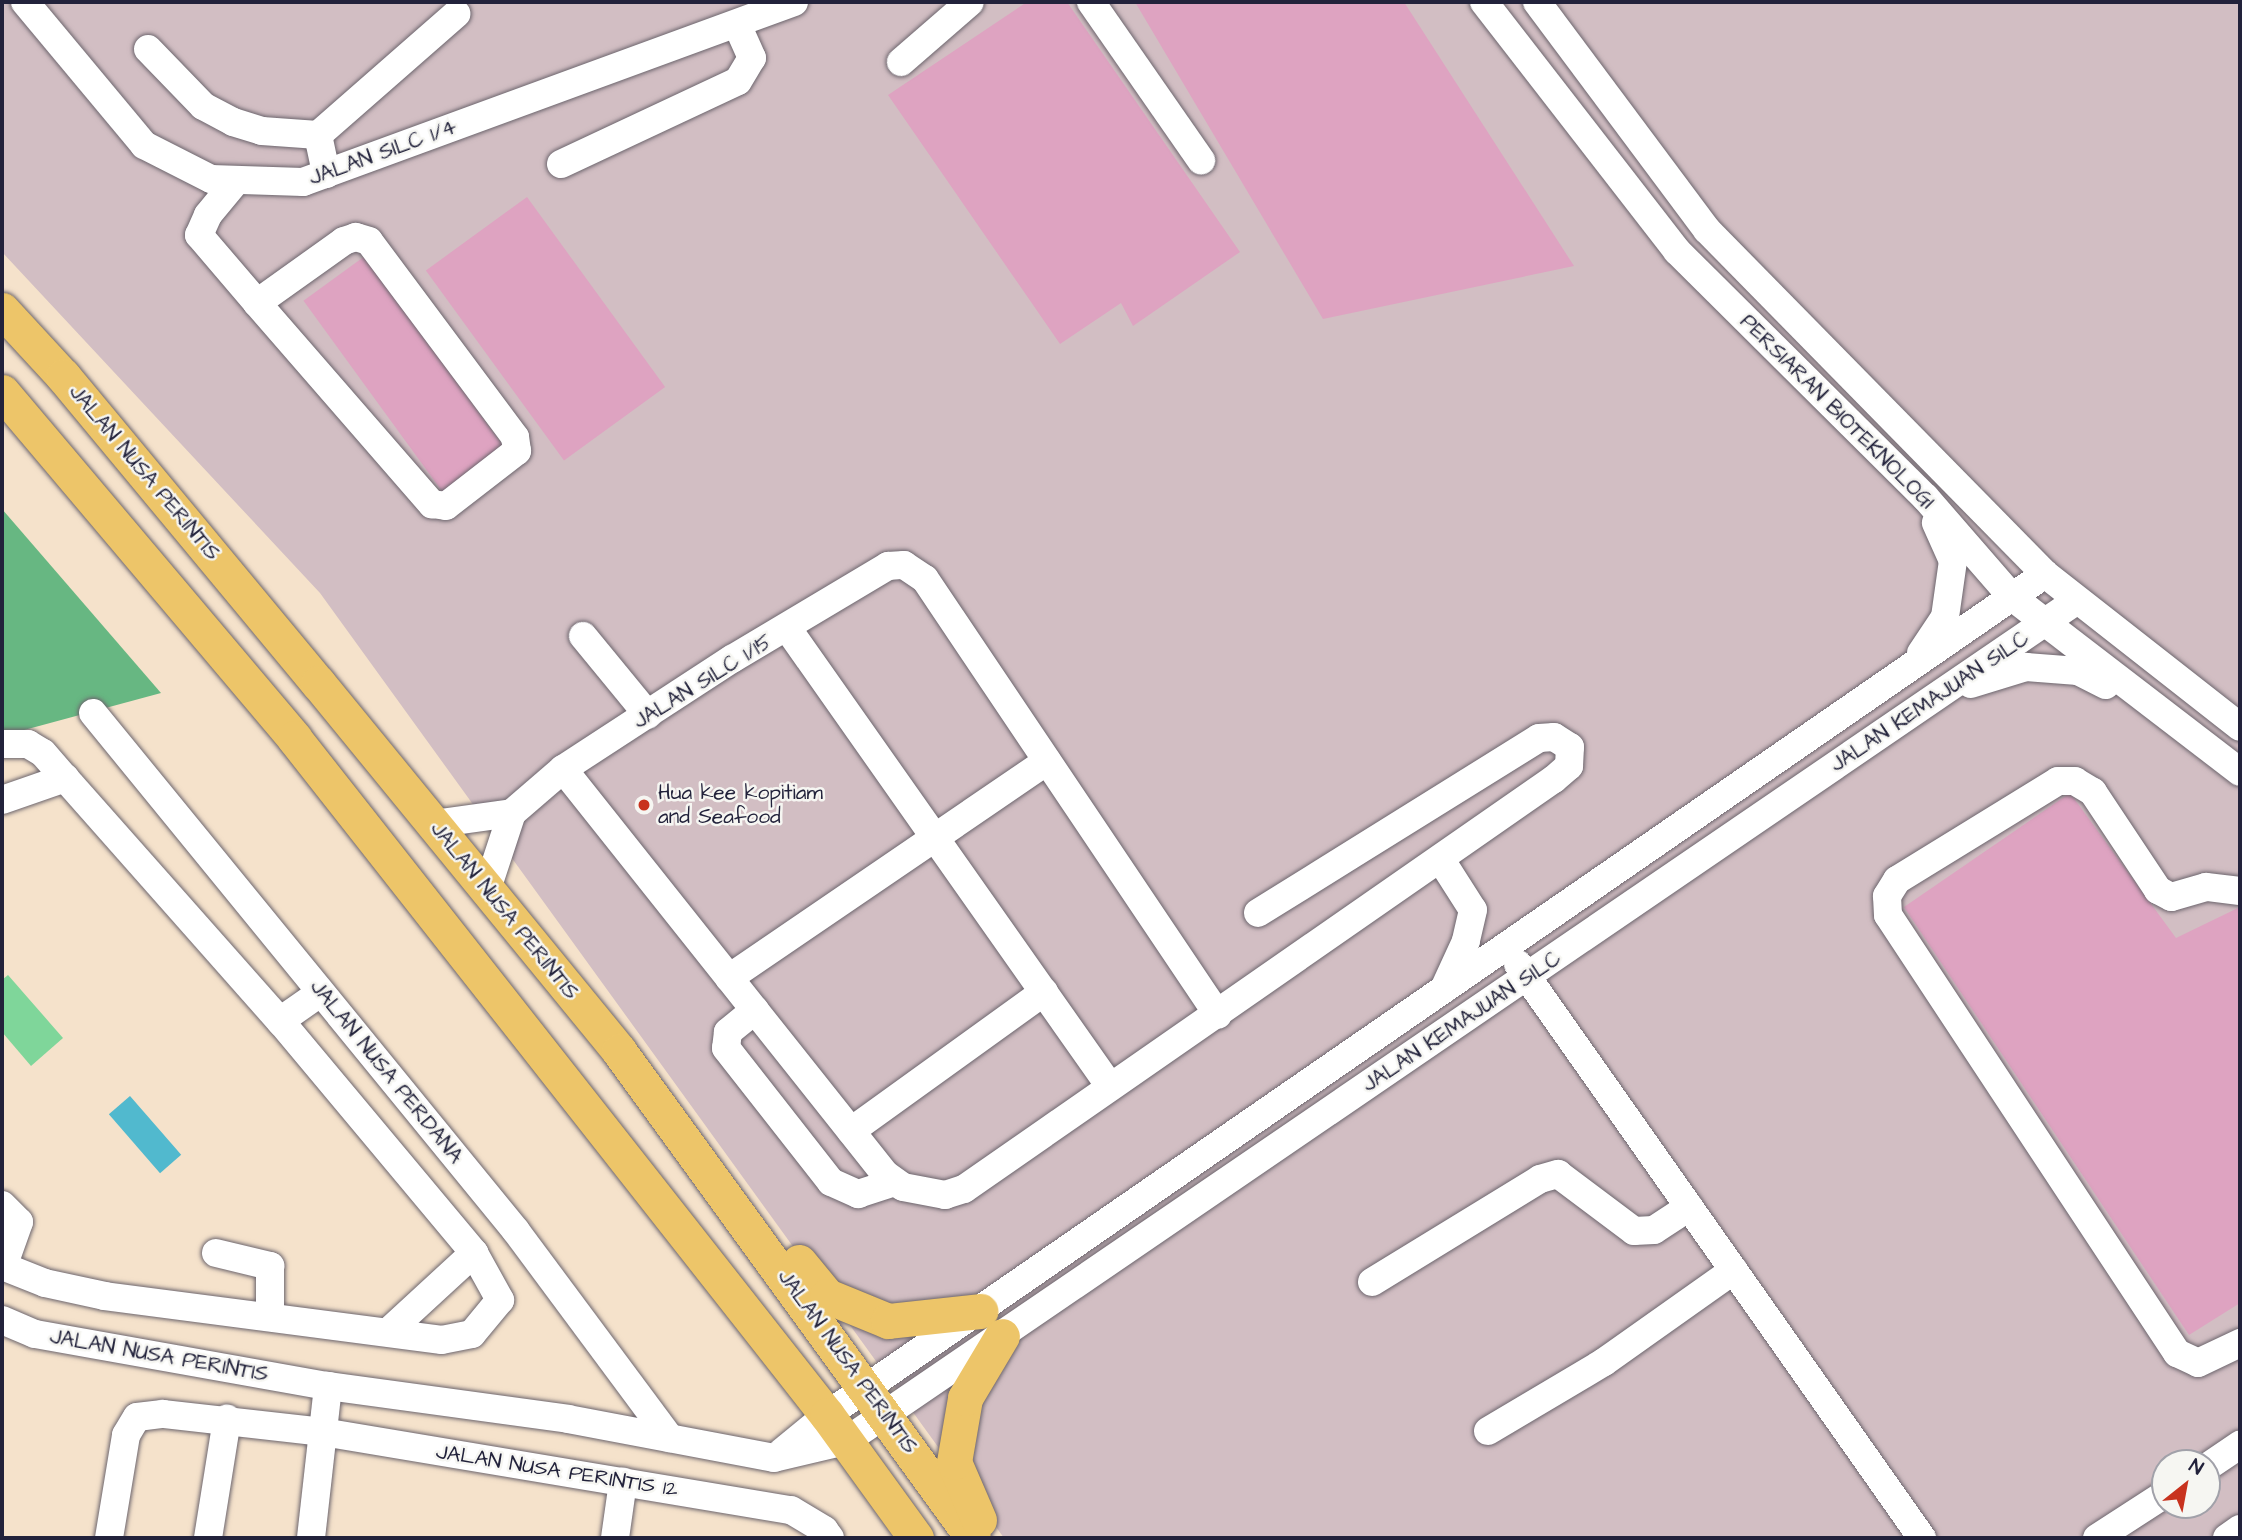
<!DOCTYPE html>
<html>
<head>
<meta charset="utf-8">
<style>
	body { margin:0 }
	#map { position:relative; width:2242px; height:1540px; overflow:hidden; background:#f5e2cb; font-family:"Architects Daughter",sans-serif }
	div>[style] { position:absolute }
	.industrial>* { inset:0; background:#d2bec3 }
	.green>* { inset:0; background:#7fd69a }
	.forest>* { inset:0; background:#67b782 }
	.water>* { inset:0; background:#51b9ce; transform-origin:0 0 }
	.building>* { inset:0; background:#dea3c1; transform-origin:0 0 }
	.roads { filter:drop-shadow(0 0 2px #6c656d) drop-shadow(0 0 2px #6c656d) }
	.minor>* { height:28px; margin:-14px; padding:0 14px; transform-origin:14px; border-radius:14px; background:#fff }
	.major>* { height:35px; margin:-17.5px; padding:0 17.5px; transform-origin:17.5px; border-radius:17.5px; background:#edc569 }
	.dots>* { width:19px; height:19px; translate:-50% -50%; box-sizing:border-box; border:4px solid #f6f6f2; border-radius:50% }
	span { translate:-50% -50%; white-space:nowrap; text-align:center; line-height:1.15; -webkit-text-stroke:5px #f6f6f2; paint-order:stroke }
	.street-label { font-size:21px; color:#22223b }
	.poi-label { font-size:21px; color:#22223b }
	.left { translate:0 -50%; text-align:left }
	.frame { position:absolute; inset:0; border:4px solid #22223b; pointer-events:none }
	.north { position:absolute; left:2151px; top:1449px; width:70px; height:70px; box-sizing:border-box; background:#f6f6f2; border:2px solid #a1a1a9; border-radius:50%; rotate:31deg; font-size:19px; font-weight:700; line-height:28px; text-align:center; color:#22223b }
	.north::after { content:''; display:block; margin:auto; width:24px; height:32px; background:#c8321e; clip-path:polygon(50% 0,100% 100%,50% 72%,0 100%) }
</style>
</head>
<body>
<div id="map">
	<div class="industrial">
		<i style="clip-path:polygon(evenodd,2px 2px,2240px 2px,2240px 1538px,1004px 1538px,320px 593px,2px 252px,2px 2px,2165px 1463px,2207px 1463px,2207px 1505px,2165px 1505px,2165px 1463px)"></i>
	</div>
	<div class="green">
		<i style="clip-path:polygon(8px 975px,63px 1038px,31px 1066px,2px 1032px,2px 980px)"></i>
	</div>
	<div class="forest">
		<i style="clip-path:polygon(2px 509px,161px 693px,2px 736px)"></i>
	</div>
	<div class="water">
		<i style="left:130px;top:1096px;width:78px;height:28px;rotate:49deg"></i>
	</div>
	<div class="building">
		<i style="clip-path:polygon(1027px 2px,1067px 2px,1240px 252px,1133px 326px,1121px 303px,1060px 344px,888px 95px)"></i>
		<i style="clip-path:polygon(1135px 2px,1404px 2px,1574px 266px,1323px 319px)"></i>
		<i style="left:527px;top:197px;width:235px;height:125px;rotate:54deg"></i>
		<i style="left:365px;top:256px;width:239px;height:76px;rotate:54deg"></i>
		<i style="clip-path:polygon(2070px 793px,2176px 938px,2240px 907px,2240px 1303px,2189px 1335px,1904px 907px)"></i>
	</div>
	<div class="roads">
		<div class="minor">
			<i style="left:25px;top:2px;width:186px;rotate:50.2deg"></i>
			<i style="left:144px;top:145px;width:75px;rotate:26.9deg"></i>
			<i style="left:211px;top:179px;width:92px;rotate:1.9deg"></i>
			<i style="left:303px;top:182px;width:523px;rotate:-20.13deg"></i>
			<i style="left:1091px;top:2px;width:193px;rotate:55.2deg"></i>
			<i style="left:1484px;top:2px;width:315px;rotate:52.2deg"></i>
			<i style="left:1677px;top:251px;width:349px;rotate:44.8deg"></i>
			<i style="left:1925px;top:497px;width:133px;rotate:49deg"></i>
			<i style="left:2012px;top:597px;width:287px;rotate:37.5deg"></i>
			<i style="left:1537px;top:2px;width:284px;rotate:53.3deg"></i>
			<i style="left:1707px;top:230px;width:482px;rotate:45.5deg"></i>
			<i style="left:2045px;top:574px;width:248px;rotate:38.1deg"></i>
			<i style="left:148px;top:49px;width:79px;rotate:46deg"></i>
			<i style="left:203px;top:106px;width:34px;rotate:28deg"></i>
			<i style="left:233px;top:122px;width:30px;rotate:17deg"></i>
			<i style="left:262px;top:131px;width:56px;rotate:4.1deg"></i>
			<i style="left:318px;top:135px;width:40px;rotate:78deg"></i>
			<i style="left:901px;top:62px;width:91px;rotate:-41deg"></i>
			<i style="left:318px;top:135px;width:184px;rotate:-41.2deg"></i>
			<i style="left:561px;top:164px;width:195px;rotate:-25.1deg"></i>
			<i style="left:738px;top:81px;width:27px;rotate:-59deg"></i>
			<i style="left:752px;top:58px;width:37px;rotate:-114deg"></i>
			<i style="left:236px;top:181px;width:44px;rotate:129.5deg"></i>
			<i style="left:208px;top:215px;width:22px;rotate:114deg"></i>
			<i style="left:199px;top:235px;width:89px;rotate:49.5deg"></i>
			<i style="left:257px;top:303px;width:267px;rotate:49deg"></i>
			<i style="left:432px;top:504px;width:14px;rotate:8deg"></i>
			<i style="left:446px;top:506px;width:90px;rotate:-37.8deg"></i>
			<i style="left:517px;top:451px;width:14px;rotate:-98deg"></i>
			<i style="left:515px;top:437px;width:244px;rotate:-126.7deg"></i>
			<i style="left:369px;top:241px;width:14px;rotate:-163deg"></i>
			<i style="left:356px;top:237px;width:13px;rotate:162deg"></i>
			<i style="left:344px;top:241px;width:107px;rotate:144.5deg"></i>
			<i style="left:788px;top:629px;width:558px;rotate:54.86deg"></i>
			<i style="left:583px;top:636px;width:102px;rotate:50.6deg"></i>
			<i style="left:1921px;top:653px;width:43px;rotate:-56.3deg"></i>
			<i style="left:1945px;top:617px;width:57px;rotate:-81.9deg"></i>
			<i style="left:1953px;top:561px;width:42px;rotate:-114.1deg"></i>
			<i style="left:1971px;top:684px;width:58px;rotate:-17.2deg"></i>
			<i style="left:2026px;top:667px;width:52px;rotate:4.4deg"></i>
			<i style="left:2078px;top:671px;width:31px;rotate:27deg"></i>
			<i style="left:93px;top:713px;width:669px;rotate:50.76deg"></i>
			<i style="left:516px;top:1231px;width:258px;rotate:53.4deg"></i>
			<i style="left:2px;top:744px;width:26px"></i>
			<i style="left:28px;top:744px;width:17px;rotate:31deg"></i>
			<i style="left:43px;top:753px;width:33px;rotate:49deg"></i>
			<i style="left:563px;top:769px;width:517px;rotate:51.51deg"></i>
			<i style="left:885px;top:1174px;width:22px;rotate:36deg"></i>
			<i style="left:903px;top:1187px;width:43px;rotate:10.8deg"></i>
			<i style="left:945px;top:1195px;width:20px;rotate:-18deg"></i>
			<i style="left:964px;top:1189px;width:718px;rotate:-34.8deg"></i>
			<i style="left:1554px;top:779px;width:20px;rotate:-41deg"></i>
			<i style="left:1569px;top:766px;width:19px;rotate:-87deg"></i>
			<i style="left:1570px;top:747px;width:19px;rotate:-148deg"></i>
			<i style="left:1554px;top:737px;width:15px;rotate:176deg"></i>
			<i style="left:1539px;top:738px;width:331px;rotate:148.1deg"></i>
			<i style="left:2px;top:800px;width:67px;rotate:-19.2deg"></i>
			<i style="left:65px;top:778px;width:327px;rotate:48.5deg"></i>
			<i style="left:282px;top:1023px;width:300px;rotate:50.1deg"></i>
			<i style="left:474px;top:1253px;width:54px;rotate:61deg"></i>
			<i style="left:500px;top:1300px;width:44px;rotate:129.5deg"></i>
			<i style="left:472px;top:1334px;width:31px;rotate:169deg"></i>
			<i style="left:442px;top:1340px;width:340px;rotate:-172.6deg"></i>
			<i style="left:105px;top:1296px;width:61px;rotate:-167.8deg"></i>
			<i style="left:45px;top:1283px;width:46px;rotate:-158.4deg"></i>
			<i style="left:433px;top:824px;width:80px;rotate:-7.9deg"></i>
			<i style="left:1441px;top:860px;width:59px;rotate:57.4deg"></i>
			<i style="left:1473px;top:910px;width:32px;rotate:103deg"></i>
			<i style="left:1466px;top:941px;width:53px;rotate:114.6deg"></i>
			<i style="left:487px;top:889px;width:80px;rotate:-71.8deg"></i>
			<i style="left:512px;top:813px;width:67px;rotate:-40.8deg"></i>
			<i style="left:563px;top:769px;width:202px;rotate:-33.1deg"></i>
			<i style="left:732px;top:659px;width:182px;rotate:-30.8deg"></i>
			<i style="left:888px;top:566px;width:16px;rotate:-4deg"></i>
			<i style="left:904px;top:565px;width:25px;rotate:34deg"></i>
			<i style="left:925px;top:579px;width:525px;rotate:56.1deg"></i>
			<i style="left:2240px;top:891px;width:34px;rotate:-173deg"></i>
			<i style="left:2206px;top:887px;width:36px;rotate:164deg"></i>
			<i style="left:2171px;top:897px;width:15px;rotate:-152deg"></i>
			<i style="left:2158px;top:890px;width:118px;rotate:-123.6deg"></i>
			<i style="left:2093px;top:792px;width:21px;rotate:-149deg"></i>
			<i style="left:2075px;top:781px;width:17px;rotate:180deg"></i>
			<i style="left:2058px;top:781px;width:189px;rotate:148.4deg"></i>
			<i style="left:1897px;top:880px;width:19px;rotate:122deg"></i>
			<i style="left:1887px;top:896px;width:19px;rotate:87deg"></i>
			<i style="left:1888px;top:915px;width:525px;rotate:56.58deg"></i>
			<i style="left:2177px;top:1353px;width:23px;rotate:25deg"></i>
			<i style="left:2198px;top:1363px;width:47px;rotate:-25.5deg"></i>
			<i style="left:1518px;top:964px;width:702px;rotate:54.86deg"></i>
			<i style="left:729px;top:978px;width:385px;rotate:-34.3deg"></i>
			<i style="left:755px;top:1010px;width:35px;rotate:141deg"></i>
			<i style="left:728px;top:1032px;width:16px;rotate:97deg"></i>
			<i style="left:726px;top:1048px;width:170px;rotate:51.9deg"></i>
			<i style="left:831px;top:1182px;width:30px;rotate:24deg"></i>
			<i style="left:858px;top:1194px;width:38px;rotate:-18deg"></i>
			<i style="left:280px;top:1021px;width:49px;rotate:-35deg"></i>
			<i style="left:851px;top:1131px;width:238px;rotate:-35.8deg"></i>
			<i style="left:2px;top:1205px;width:24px;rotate:45deg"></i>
			<i style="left:19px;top:1222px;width:48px;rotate:109.6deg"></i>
			<i style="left:216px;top:1253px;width:56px;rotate:13.5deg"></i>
			<i style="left:270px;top:1266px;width:50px;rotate:90deg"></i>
			<i style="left:1372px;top:1282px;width:197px;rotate:-31.5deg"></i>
			<i style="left:1540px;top:1179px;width:19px;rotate:-16deg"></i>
			<i style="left:1558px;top:1174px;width:95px;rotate:36.9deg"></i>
			<i style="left:1634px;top:1231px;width:20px;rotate:-3deg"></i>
			<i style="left:1654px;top:1230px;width:42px;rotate:-33.3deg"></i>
			<i style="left:2px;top:1320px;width:36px;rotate:23deg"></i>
			<i style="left:35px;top:1334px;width:298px;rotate:10.1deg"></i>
			<i style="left:328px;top:1386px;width:242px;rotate:7.8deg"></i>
			<i style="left:568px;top:1419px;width:210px;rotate:10.7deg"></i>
			<i style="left:774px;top:1458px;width:74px;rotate:-13.3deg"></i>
			<i style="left:846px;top:1441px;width:1489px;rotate:-34.33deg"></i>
			<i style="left:388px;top:1332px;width:117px;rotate:-42.6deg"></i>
			<i style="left:1488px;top:1431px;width:135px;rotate:-30.7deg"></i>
			<i style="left:1604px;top:1362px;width:159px;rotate:-35.3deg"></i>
			<i style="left:782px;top:1452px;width:58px;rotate:-39.4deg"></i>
			<i style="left:827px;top:1415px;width:1480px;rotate:-34.62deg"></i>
			<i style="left:2207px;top:1467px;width:40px;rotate:-34deg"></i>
			<i style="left:109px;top:1538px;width:104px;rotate:-80.6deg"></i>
			<i style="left:126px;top:1435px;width:21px;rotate:-59deg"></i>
			<i style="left:137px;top:1417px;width:26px;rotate:-7deg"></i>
			<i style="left:163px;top:1414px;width:161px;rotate:6.4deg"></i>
			<i style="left:323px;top:1432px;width:474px;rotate:9.5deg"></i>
			<i style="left:791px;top:1510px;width:39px;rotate:31deg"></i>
			<i style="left:824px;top:1530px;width:10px;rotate:53deg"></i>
			<i style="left:208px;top:1538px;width:121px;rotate:-80.9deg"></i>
			<i style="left:311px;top:1538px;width:153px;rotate:-83.6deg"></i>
			<i style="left:615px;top:1538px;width:57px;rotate:-81.9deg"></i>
			<i style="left:2097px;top:1538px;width:81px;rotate:-32.9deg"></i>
			<i style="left:2227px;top:1538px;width:16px;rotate:-35deg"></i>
		</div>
		<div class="major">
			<i style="left:2px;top:310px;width:90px;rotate:47.3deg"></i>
			<i style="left:63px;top:376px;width:399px;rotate:50.3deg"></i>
			<i style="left:318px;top:683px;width:475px;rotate:50.7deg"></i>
			<i style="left:619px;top:1051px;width:602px;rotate:53.99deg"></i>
			<i style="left:2px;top:392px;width:453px;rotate:49.8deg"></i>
			<i style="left:294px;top:738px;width:862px;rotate:51.79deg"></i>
			<i style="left:827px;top:1415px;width:152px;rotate:54.1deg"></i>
			<i style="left:799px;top:1262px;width:44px;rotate:50.5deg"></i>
			<i style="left:827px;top:1296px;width:66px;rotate:22.3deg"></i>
			<i style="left:888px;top:1321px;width:93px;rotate:-6.2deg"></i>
			<i style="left:979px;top:1520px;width:63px;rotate:-113.3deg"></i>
			<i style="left:954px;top:1462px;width:65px;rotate:-80.2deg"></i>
			<i style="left:965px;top:1398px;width:72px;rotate:-59.2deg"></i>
		</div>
	</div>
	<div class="dots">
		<i style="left:644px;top:805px;background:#c8321e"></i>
	</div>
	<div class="street-label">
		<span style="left:383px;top:153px;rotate:-20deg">JALAN SILC 1/4</span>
		<span style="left:1837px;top:412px;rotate:45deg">PERSIARAN BIOTEKNOLOGI</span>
		<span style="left:144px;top:473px;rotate:50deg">JALAN NUSA PERINTIS</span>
		<span style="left:703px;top:682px;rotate:-32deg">JALAN SILC 1/15</span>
		<span style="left:1930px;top:702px;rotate:-34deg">JALAN KEMAJUAN SILC</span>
		<span style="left:504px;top:911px;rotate:51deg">JALAN NUSA PERINTIS</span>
		<span style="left:1462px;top:1022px;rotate:-34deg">JALAN KEMAJUAN SILC</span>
		<span style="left:386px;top:1072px;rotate:51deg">JALAN NUSA PERDANA</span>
		<span style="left:159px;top:1356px;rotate:10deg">JALAN NUSA PERINTIS</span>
		<span style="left:847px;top:1362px;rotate:54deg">JALAN NUSA PERINTIS</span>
		<span style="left:557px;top:1471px;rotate:9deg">JALAN NUSA PERINTIS 12</span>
	</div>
	<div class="poi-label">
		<span class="left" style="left:658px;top:805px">Hua kee kopitiam<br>and Seafood</span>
	</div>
	<div class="frame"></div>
	<div class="north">N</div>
</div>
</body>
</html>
